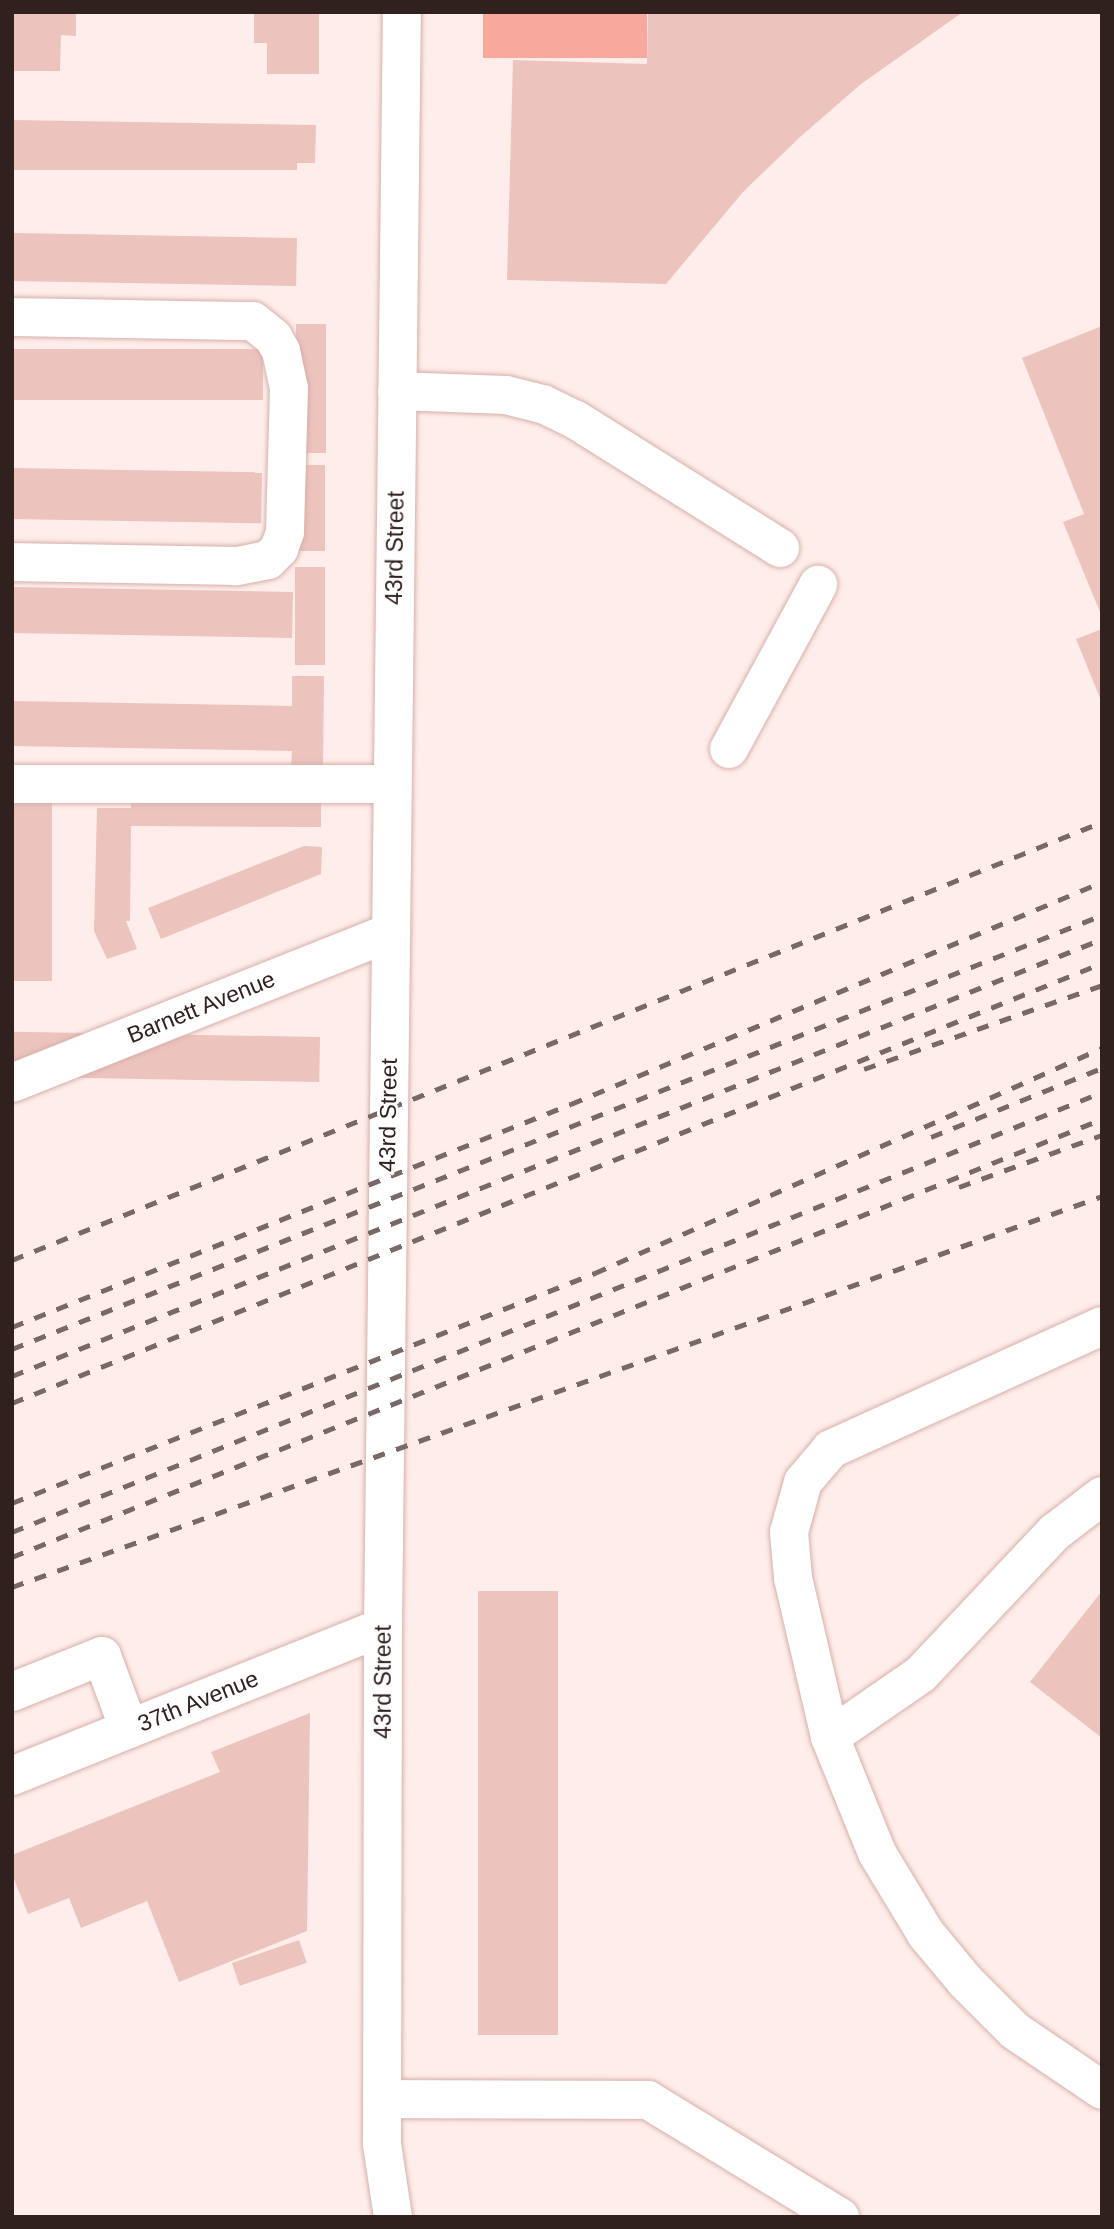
<!DOCTYPE html>
<html>
<head>
<meta charset="utf-8">
<style>
	body { margin:0 }
	#map { position:relative; width:1114px; height:2229px; overflow:hidden; background:#feedea; font-family:Helvetica,sans-serif }
	div>[style] { position:absolute }
	.green>* { inset:0; background:#f9a89e; transform-origin:0 0 }
	.building>* { inset:0; background:#ecc3bd; transform-origin:0 0 }
	.roads { filter:drop-shadow(0 0 2px #d7afa9) drop-shadow(0 0 2px #d7afa9) }
	.minor>* { height:38px; margin:-19px; padding:0 19px; transform-origin:19px; border-radius:19px; background:#fff }
	.rail>* { height:5px; margin-top:-2.5px; transform-origin:0; background:repeating-linear-gradient(90deg,#786866 0 12px,transparent 0 24px) }
	span { translate:-50% -50%; white-space:nowrap; text-align:center; line-height:1.15; -webkit-text-stroke:6px #fefefe; paint-order:stroke }
	.street-label { font-size:23px; color:#30201e }
	.frame { position:absolute; inset:0; border:14px solid #30201e; pointer-events:none }
</style>
</head>
<body>
<div id="map">
	<div class="green">
		<i style="left:483px;top:12px;width:164px;height:46px"></i>
	</div>
	<div class="building">
		<i style="clip-path:polygon(12px 12px,76px 14px,76px 36px,61px 35px,60px 71px,12px 71px)"></i>
		<i style="clip-path:polygon(254px 12px,319px 12px,319px 74px,267px 74px,267px 43px,254px 43px)"></i>
		<i style="clip-path:polygon(648px 12px,963px 12px,861px 84px,800px 137px,743px 192px,666px 284px,507px 280px,513px 60px,647px 64px)"></i>
		<i style="clip-path:polygon(12px 120px,316px 125px,315px 163px,297px 163px,297px 170px,12px 170px)"></i>
		<i style="left:12px;top:233px;width:285px;height:48px;rotate:1deg"></i>
		<i style="left:296px;top:324px;width:30px;height:129px"></i>
		<i style="clip-path:polygon(1102px 326px,1102px 617px,1063px 522px,1084px 514px,1022px 358px)"></i>
		<i style="left:12px;top:349px;width:251px;height:51px"></i>
		<i style="left:295px;top:465px;width:30px;height:86px"></i>
		<i style="left:12px;top:468px;width:250px;height:51px;rotate:1deg"></i>
		<i style="left:325px;top:567px;width:98px;height:30px;rotate:90deg"></i>
		<i style="left:12px;top:587px;width:281px;height:46px;rotate:1deg"></i>
		<i style="clip-path:polygon(1102px 629px,1102px 703px,1076px 639px)"></i>
		<i style="clip-path:polygon(292px 676px,324px 676px,323px 769px,291px 768px,292px 751px,12px 746px,12px 701px,292px 706px)"></i>
		<i style="clip-path:polygon(131px 792px,321px 793px,321px 827px,131px 826px,130px 921px,126px 921px,137px 949px,107px 959px,94px 931px,97px 808px,131px 808px)"></i>
		<i style="left:12px;top:798px;width:40px;height:183px"></i>
		<i style="clip-path:polygon(304px 846px,322px 847px,321px 874px,161px 939px,148px 908px)"></i>
		<i style="left:320px;top:1037px;width:45px;height:332px;rotate:91deg"></i>
		<i style="left:478px;top:1591px;width:80px;height:444px"></i>
		<i style="clip-path:polygon(1102px 1591px,1102px 1738px,1030px 1682px)"></i>
		<i style="clip-path:polygon(310px 1713px,307px 1931px,179px 1982px,147px 1901px,81px 1928px,69px 1898px,28px 1914px,12px 1874px,12px 1855px,220px 1772px,211px 1752px)"></i>
		<i style="left:299px;top:1940px;width:24px;height:71px;rotate:71deg"></i>
	</div>
	<div class="roads">
		<div class="minor">
			<i style="left:12px;top:317px;width:241px;rotate:1deg"></i>
			<i style="left:253px;top:321px;width:26px;rotate:39deg"></i>
			<i style="left:273px;top:337px;width:16px;rotate:60deg"></i>
			<i style="left:281px;top:351px;width:38px;rotate:78deg"></i>
			<i style="left:289px;top:388px;width:144px;rotate:91.6deg"></i>
			<i style="left:285px;top:532px;width:18px;rotate:109deg"></i>
			<i style="left:279px;top:549px;width:16px;rotate:135deg"></i>
			<i style="left:268px;top:560px;width:33px;rotate:169deg"></i>
			<i style="left:236px;top:566px;width:224px;rotate:-179deg"></i>
			<i style="left:397px;top:391px;width:109px;rotate:2.1deg"></i>
			<i style="left:506px;top:395px;width:38px;rotate:14deg"></i>
			<i style="left:543px;top:404px;width:37px;rotate:26deg"></i>
			<i style="left:576px;top:420px;width:241px;rotate:32.1deg"></i>
			<i style="left:729px;top:749px;width:187px;rotate:-61.5deg"></i>
			<i style="left:12px;top:784px;width:380px"></i>
			<i style="left:12px;top:1083px;width:408px;rotate:-21.7deg"></i>
			<i style="left:1102px;top:1326px;width:298px;rotate:155.6deg"></i>
			<i style="left:831px;top:1449px;width:43px;rotate:130.3deg"></i>
			<i style="left:803px;top:1482px;width:52px;rotate:105.6deg"></i>
			<i style="left:789px;top:1532px;width:46px;rotate:85deg"></i>
			<i style="left:793px;top:1578px;width:163px;rotate:76.9deg"></i>
			<i style="left:830px;top:1737px;width:125px;rotate:67.9deg"></i>
			<i style="left:877px;top:1853px;width:95px;rotate:58.8deg"></i>
			<i style="left:926px;top:1934px;width:62px;rotate:50.2deg"></i>
			<i style="left:966px;top:1982px;width:69px;rotate:45deg"></i>
			<i style="left:1015px;top:2031px;width:105px;rotate:34.1deg"></i>
			<i style="left:12px;top:1692px;width:97px;rotate:-21.8deg"></i>
			<i style="left:102px;top:1656px;width:78px;rotate:69.7deg"></i>
			<i style="left:830px;top:1737px;width:111px;rotate:-34.7deg"></i>
			<i style="left:921px;top:1674px;width:195px;rotate:-46.7deg"></i>
			<i style="left:1055px;top:1532px;width:59px;rotate:-37.5deg"></i>
			<i style="left:12px;top:1776px;width:400px;rotate:-21.9deg"></i>
			<i style="left:382px;top:2099px;width:266px;rotate:0.2deg"></i>
			<i style="left:648px;top:2100px;width:225px;rotate:31.4deg"></i>
			<i style="left:393px;top:2217px;width:74px;rotate:-98.6deg"></i>
			<i style="left:382px;top:2144px;width:517px;rotate:-89.89deg"></i>
			<i style="left:383px;top:1627px;width:1615px;rotate:-89.33deg"></i>
		</div>
	</div>
	<div class="rail">
		<i style="left:864px;top:1069px;width:252px;rotate:-19.4deg"></i>
		<i style="left:931px;top:1137px;width:184px;rotate:-22deg"></i>
		<i style="left:959px;top:1187px;width:152px;rotate:-20deg"></i>
		<i style="left:12px;top:1260px;width:1175px;rotate:-21.89deg"></i>
		<i style="left:12px;top:1327px;width:602px;rotate:-21.75deg"></i>
		<i style="left:571px;top:1104px;width:576px;rotate:-22.69deg"></i>
		<i style="left:12px;top:1349px;width:1173px;rotate:-21.71deg"></i>
		<i style="left:12px;top:1376px;width:1174px;rotate:-21.85deg"></i>
		<i style="left:12px;top:1403px;width:1175px;rotate:-21.98deg"></i>
		<i style="left:12px;top:1503px;width:627px;rotate:-21.53deg"></i>
		<i style="left:595px;top:1273px;width:555px;rotate:-23.93deg"></i>
		<i style="left:12px;top:1532px;width:1175px;rotate:-21.98deg"></i>
		<i style="left:12px;top:1557px;width:1175px;rotate:-21.89deg"></i>
		<i style="left:12px;top:1587px;width:1158px;rotate:-19.73deg"></i>
	</div>
	<div class="street-label">
		<span style="left:395px;top:548px;rotate:-89deg">43rd Street</span>
		<span style="left:201px;top:1007px;rotate:-22deg">Barnett Avenue</span>
		<span style="left:388px;top:1115px;rotate:-89deg">43rd Street</span>
		<span style="left:383px;top:1682px;rotate:-90deg">43rd Street</span>
		<span style="left:198px;top:1701px;rotate:-22deg">37th Avenue</span>
	</div>
	<div class="frame"></div>
</div>
</body>
</html>
